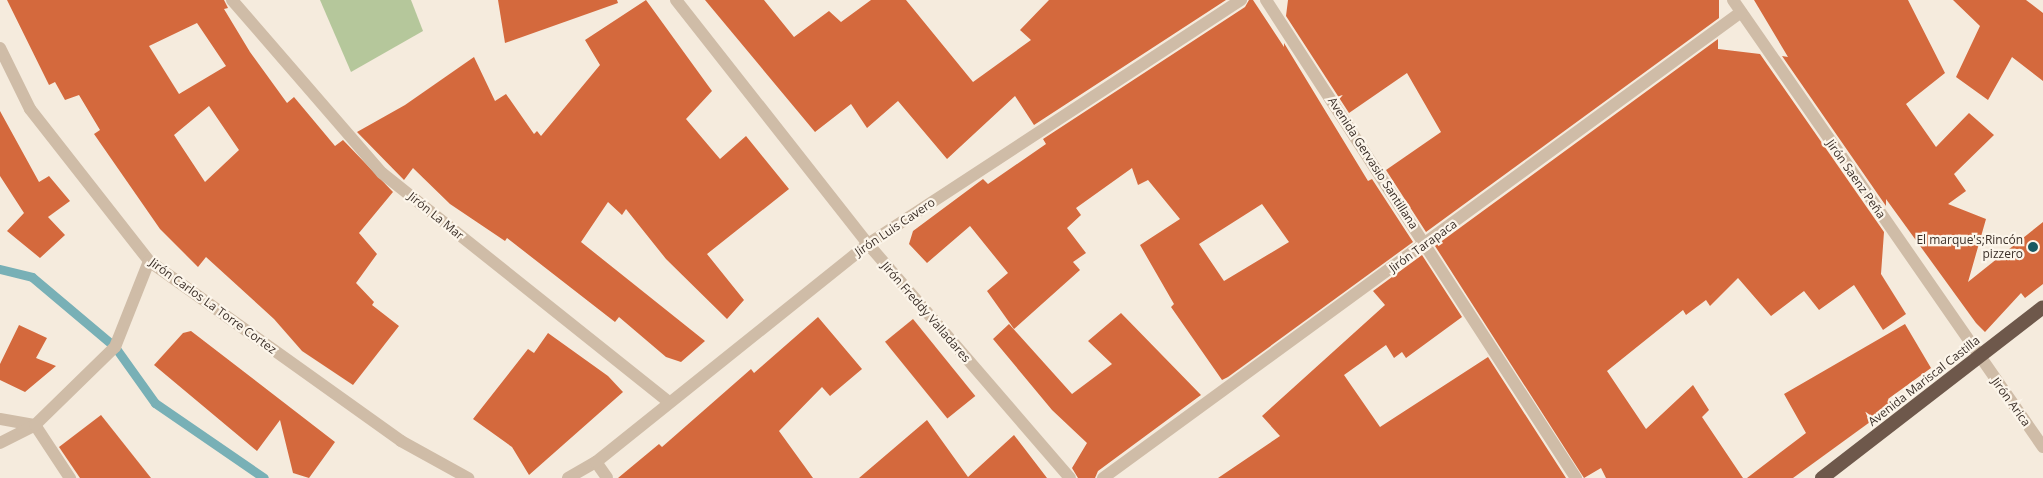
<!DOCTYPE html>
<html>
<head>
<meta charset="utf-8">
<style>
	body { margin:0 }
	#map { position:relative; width:2043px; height:478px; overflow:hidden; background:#f5ebdd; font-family:"Open Sans",sans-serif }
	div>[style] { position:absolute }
	.green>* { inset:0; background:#b5c79b }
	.stream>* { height:9px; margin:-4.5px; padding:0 4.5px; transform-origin:4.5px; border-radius:4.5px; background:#78b0b6 }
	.building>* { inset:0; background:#d4693d; transform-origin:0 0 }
	.pedestrian>* { height:12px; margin:-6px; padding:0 6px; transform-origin:6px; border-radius:6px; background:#cfbca7 }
	.minor>* { height:12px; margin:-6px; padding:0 6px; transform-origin:6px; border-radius:6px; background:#cfbca7 }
	.tertiary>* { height:12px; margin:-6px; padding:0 6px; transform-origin:6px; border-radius:6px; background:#cfbca7 }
	.trunk>* { height:14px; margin:-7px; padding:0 7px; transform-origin:7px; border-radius:7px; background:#6e584b }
	.dots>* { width:14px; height:14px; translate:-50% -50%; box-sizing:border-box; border:2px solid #fcf5ea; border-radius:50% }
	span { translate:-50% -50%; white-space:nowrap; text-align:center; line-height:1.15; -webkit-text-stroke:4.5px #fcf5ea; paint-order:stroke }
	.street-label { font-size:12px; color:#3b2f28 }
	.poi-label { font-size:12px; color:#3b2f28 }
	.right { translate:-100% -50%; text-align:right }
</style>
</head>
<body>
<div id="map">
	<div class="green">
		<i style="clip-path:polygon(320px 0,411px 0,423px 31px,351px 72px)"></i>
	</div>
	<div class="stream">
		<i style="left:0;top:269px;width:33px;rotate:14deg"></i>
		<i style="left:32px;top:277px;width:109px;rotate:40.1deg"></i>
		<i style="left:115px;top:347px;width:69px;rotate:54.5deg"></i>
		<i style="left:155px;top:403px;width:132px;rotate:34.5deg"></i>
	</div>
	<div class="building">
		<i style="clip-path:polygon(evenodd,7px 0,224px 0,228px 8px,224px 9px,250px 52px,287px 103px,294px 97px,335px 146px,343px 140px,393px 192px,359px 233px,377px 254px,356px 283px,374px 302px,372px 305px,399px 326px,353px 385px,302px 351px,274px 319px,206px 257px,198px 267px,160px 229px,94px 134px,100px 130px,79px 95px,65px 100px,55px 82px,49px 85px,7px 0,197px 23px,226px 66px,179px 94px,149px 46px,197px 23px,7px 0,209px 106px,239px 150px,205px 182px,174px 135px,209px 106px)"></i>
		<i style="clip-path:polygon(498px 0,617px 0,618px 3px,505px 43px)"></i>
		<i style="clip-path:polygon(646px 0,712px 91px,686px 119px,720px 159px,746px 136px,789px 189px,707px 254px,744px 300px,727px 319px,666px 259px,626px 209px,622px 215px,608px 202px,581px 242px,705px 341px,681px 362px,666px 357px,619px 317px,615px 322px,507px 238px,505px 241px,450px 204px,413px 168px,404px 180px,357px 132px,405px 105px,474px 57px,495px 101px,506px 94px,534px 134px,537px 131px,541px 136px,600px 65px,585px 40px)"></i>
		<i style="clip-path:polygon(705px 0,764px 0,794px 37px,829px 11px,841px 22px,871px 0,906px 0,973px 82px,1031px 40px,1020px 30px,1049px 0,1226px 0,1034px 125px,1015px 96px,947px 159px,898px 101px,867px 128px,851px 104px,815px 132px)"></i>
		<i style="clip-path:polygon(evenodd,1249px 0,1253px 0,1284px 47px,1284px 43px,1368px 181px,1372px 179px,1413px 242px,1228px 377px,1222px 380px,1171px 307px,1174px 304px,1140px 245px,1180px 219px,1148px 180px,1138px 185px,1132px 168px,1076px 208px,1081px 215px,1067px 228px,1086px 253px,1073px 262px,1080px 270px,1014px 329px,987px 291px,1008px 273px,970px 226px,927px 263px,909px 244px,913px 231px,983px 179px,988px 184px,1046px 144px,1043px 139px,1245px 7px,1249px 0,1262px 204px,1289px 242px,1224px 281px,1199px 244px,1262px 204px)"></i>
		<i style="clip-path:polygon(1288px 0,1719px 0,1719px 18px,1426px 232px,1386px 170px,1441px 132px,1407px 73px,1349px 113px,1286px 16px)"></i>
		<i style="clip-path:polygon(1754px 0,1908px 0,1945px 73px,1906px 104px,1936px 147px,1969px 113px,1994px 135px,1954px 174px,1966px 191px,1948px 204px,1986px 219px,1968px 282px,2043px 222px,2043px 284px,2025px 298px,2021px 293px,1985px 332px,1976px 323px,1886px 199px,1886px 206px,1782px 56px,1788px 57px)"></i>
		<i style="clip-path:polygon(1953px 0,2026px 0,2043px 13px,2043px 81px,2012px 57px,1988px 100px,1956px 77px,1980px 26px)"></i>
		<i style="clip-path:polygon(1718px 39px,1718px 49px,1760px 54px,1884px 232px,1881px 274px,1906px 314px,1883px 330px,1854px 285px,1819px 310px,1804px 291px,1771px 316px,1738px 278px,1710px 306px,1706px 300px,1686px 315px,1683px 310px,1607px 371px,1646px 429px,1693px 385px,1709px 410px,1702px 417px,1743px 478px,1606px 478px,1601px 468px,1584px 478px,1435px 246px)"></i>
		<i style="clip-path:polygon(0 111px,39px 182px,49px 176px,70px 201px,48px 217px,65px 235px,40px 258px,7px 231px,24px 213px,0 176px)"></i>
		<i style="clip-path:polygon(1422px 255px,1462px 317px,1406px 358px,1402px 352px,1394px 358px,1386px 345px,1344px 375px,1380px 427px,1488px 357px,1566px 478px,1218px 478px,1280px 436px,1262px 416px,1385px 305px,1373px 291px)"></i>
		<i style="clip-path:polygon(1121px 313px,1201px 395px,1098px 471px,1095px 478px,1078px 478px,1072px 468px,1087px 443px,1052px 410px,993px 339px,1009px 324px,1072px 394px,1112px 364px,1088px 341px)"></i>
		<i style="clip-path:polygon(818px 317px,862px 369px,830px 396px,822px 387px,779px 431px,813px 478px,618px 478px,659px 444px,662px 447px,751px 369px,754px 373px)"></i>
		<i style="left:913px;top:319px;width:99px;height:36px;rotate:51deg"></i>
		<i style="clip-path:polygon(1905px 324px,1931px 368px,1888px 399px,1892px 406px,1793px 478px,1747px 478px,1806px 433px,1784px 394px)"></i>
		<i style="clip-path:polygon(19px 325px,47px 338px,36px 358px,56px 366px,25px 392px,0 380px,0 364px)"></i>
		<i style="clip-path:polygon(191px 331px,335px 442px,309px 478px,293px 473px,280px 420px,257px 451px,154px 365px,183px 333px)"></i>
		<i style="clip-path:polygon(548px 333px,608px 376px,623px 392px,529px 475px,512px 447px,473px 419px,528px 349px,534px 353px)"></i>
		<i style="clip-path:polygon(101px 415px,151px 478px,80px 478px,59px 447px)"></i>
		<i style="clip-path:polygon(927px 420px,968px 477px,1014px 435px,1047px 478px,859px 478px)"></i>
	</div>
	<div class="pedestrian">
		<i style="left:1266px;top:0;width:570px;rotate:57.04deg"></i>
	</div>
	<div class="minor">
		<i style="left:232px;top:0;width:229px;rotate:49.1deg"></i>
		<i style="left:382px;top:173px;width:367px;rotate:38.6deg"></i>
		<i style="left:676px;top:0;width:310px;rotate:51.8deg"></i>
		<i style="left:868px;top:244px;width:309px;rotate:49.2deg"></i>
		<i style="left:1733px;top:0;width:544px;rotate:55.26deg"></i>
		<i style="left:0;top:48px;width:68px;rotate:63.8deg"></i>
		<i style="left:30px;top:109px;width:193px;rotate:51.9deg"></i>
		<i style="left:149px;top:261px;width:310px;rotate:35.5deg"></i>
		<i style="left:401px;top:441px;width:77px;rotate:28.9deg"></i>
		<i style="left:0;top:419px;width:36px;rotate:10deg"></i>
		<i style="left:35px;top:425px;width:64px;rotate:56.6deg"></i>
		<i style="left:0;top:443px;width:39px;rotate:-27deg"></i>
		<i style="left:35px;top:425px;width:112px;rotate:-44.3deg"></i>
		<i style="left:115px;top:347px;width:92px;rotate:-68.4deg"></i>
		<i style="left:596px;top:462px;width:19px;rotate:55deg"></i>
		<i style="left:1103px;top:478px;width:790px;rotate:-36.14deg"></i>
	</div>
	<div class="tertiary">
		<i style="left:568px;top:478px;width:32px;rotate:-30deg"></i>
		<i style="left:596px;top:462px;width:349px;rotate:-38.7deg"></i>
		<i style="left:868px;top:244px;width:446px;rotate:-33.2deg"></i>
	</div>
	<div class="trunk">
		<i style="left:1822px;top:478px;width:279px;rotate:-37.7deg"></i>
	</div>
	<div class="dots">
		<i style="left:2033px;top:247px;background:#185962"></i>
	</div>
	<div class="street-label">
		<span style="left:1373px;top:163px;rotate:57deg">Avenida Gervasio Santillana</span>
		<span style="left:1856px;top:179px;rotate:55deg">Jirón Saenz Peña</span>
		<span style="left:436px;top:216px;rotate:39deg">Jirón La Mar</span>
		<span style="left:895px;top:227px;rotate:-34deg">Jirón Luis Cavero</span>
		<span style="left:1423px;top:246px;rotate:-36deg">Jirón Tarapaca</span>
		<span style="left:213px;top:306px;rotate:36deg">Jirón Carlos La Torre Cortez</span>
		<span style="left:926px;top:312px;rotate:49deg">Jirón Freddy Valladares</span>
		<span style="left:1924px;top:381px;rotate:-38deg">Avenida Mariscal Castilla</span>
		<span style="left:2011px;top:402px;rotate:54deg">Jirón Arica</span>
	</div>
	<div class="poi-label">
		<span class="right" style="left:2023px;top:247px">El marque's;Rincón<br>pizzero</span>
	</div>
</div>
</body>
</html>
